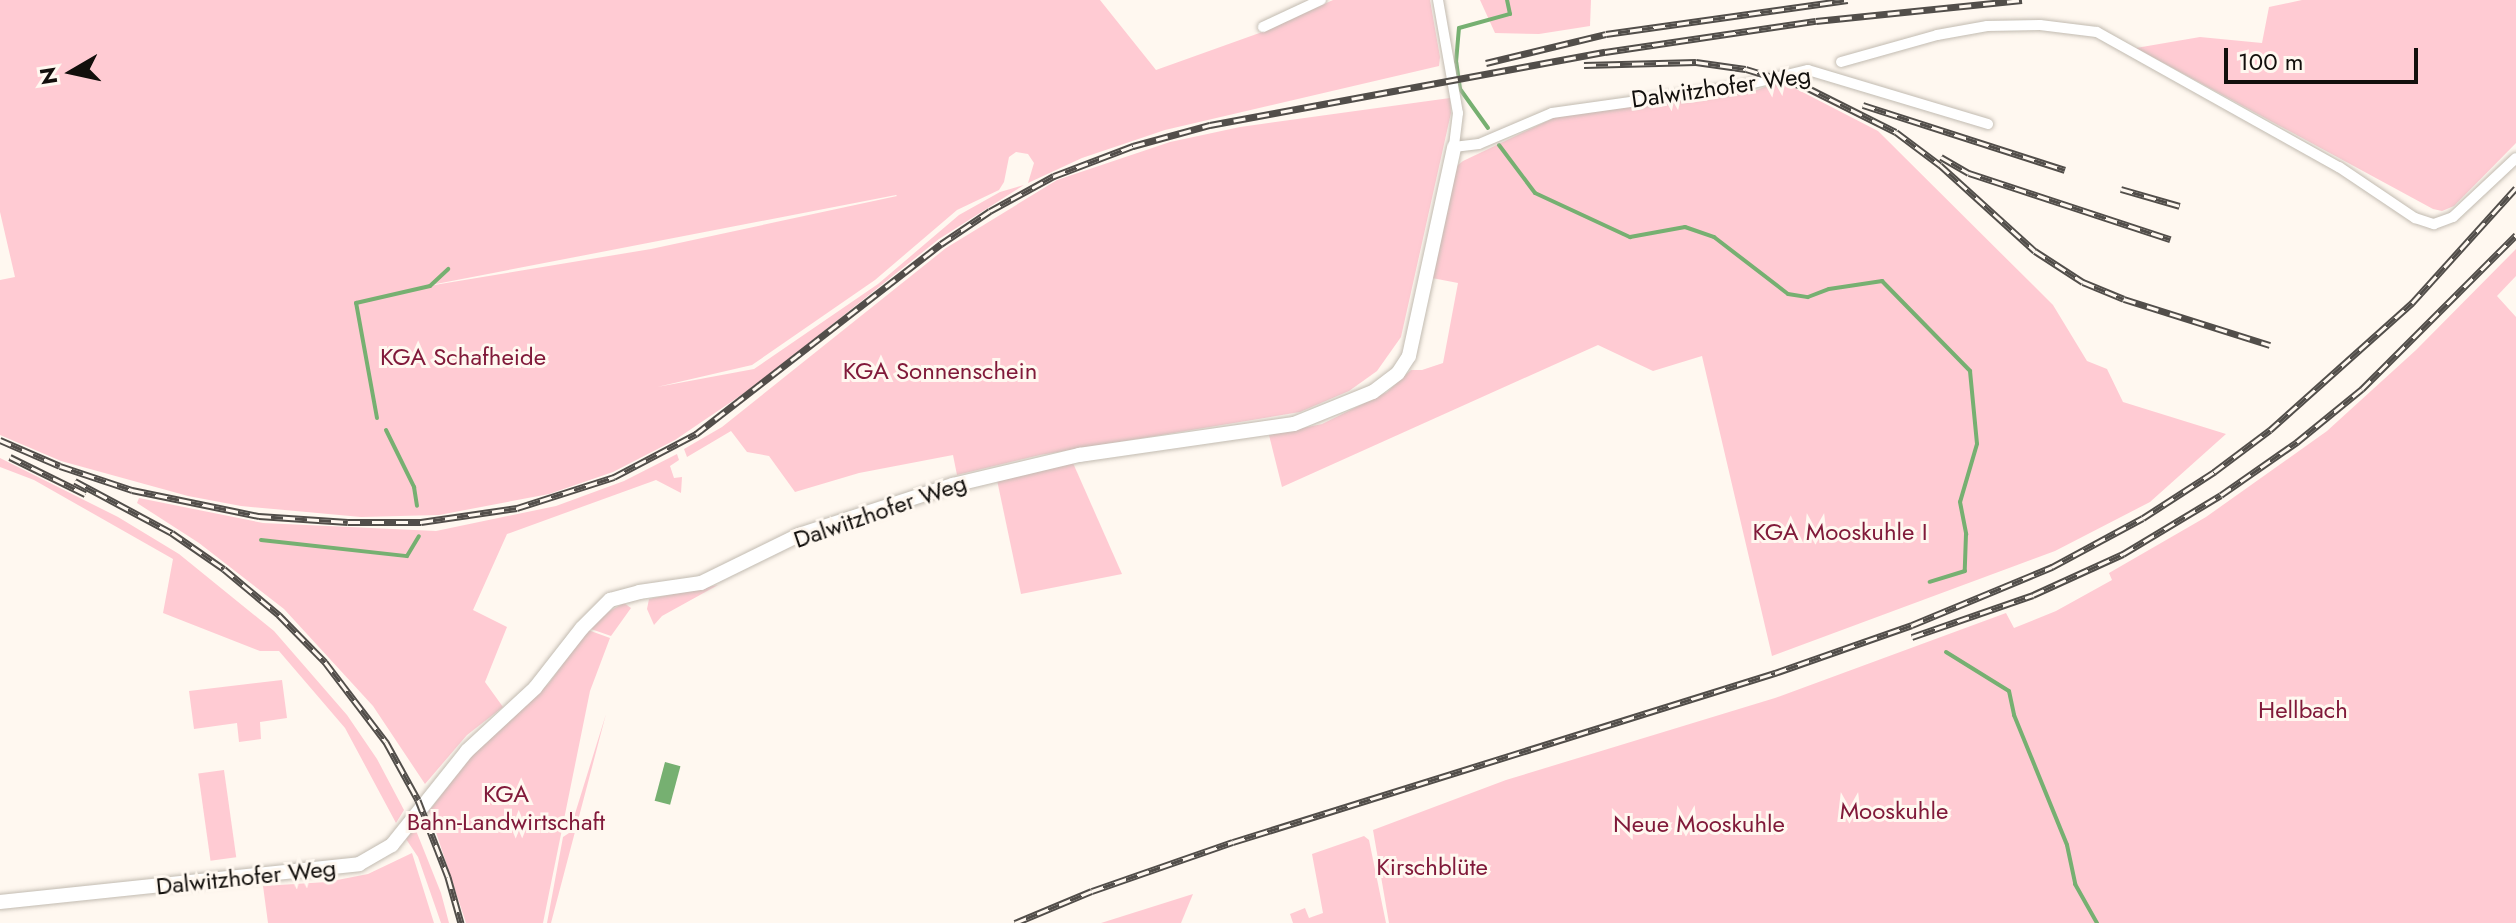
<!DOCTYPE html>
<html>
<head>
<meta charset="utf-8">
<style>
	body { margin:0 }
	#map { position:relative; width:2516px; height:923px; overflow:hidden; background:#fff8f0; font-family:Jost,sans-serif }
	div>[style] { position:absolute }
	.green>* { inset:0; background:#ffcbd3; transform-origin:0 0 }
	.water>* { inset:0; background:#76b071; transform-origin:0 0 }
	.stream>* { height:4px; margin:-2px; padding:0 2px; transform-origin:2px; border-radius:2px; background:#76b071 }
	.roads { filter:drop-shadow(0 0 2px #c2bbb1) drop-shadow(0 0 2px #c2bbb1) }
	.minor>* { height:10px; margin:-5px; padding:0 5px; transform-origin:5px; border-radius:5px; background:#fff }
	.tertiary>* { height:14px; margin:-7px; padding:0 7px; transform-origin:7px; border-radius:7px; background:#fff }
	.rail>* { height:7px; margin-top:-3.5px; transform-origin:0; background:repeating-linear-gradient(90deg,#fff8f0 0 12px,#524e4a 0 24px); box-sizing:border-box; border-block:2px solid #524e4a }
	span { translate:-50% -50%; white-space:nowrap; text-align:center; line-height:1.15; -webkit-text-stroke:6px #fff8f0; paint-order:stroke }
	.street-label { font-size:24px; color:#120f0c }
	.park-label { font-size:24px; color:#811a3a }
	.north { position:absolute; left:32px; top:32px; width:80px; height:80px; -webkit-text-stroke:6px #fff8f0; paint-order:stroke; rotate:261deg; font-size:22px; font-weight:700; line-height:32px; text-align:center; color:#120f0c }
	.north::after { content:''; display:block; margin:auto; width:28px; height:36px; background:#120f0c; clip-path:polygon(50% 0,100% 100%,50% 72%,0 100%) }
	.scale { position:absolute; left:2224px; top:48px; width:194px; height:36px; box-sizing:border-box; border:4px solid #120f0c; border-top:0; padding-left:10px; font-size:24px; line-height:28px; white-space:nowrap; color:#120f0c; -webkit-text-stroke:6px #fff8f0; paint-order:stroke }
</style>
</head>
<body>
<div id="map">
	<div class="green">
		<i style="clip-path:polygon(evenodd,0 0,1100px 0,1156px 70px,1265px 31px,1333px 0,1430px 0,1440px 57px,1439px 66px,1165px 130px,1082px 158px,1028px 183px,1034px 163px,1028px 154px,1016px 152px,1009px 157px,1004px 182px,999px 190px,957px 210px,875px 280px,752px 365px,657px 387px,754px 369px,878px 284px,959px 215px,1000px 192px,1024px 185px,939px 239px,759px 383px,675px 440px,613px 472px,549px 494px,439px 515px,361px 517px,241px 506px,188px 496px,61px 461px,0 435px,0 280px,15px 277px,0 212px,0 0,897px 196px,651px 249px,410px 289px,896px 195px,897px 196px)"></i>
		<i style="clip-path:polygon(1480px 0,1591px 0,1590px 26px,1539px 34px,1495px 33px)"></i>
		<i style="clip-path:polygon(2302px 0,2516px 0,2516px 143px,2454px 206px,2442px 211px,2433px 209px,2136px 48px,2200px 37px,2262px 43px,2269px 7px)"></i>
		<i style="clip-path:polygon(1781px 81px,1878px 131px,2053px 305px,2087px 361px,2107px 369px,2123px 402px,2226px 434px,2150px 502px,2055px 551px,1772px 656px,1702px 356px,1653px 371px,1598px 345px,1282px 487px,1269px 435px,1322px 424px,1387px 392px,1411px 370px,1422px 370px,1443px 363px,1458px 283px,1432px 278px,1453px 169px,1463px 161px,1562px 114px,1754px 91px)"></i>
		<i style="clip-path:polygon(1450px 98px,1451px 113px,1401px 337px,1377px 371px,1349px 391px,1300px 412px,1040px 455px,957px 475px,953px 455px,859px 473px,795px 492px,769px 456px,747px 452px,731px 431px,687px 457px,684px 449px,722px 427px,946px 248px,1057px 180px,1170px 142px,1240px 127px)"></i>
		<i style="clip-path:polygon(2516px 249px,2516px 276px,2497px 296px,2516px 317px,2516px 923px,1389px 923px,1373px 830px,1506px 780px,1775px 698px,2006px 613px,2014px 628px,2056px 611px,2112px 580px,2109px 573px,2206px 517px,2327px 431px,2416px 350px)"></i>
		<i style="clip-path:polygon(677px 454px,679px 460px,670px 466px,674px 478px,682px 477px,681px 493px,656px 480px,507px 534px,473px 610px,507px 627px,485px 682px,503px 707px,467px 735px,425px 784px,373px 706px,284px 609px,199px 543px,137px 503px,139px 498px,263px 523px,436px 531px,556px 506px,624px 481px)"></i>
		<i style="clip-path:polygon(0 458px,118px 517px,179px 554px,274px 631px,347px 715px,377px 759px,404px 810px,396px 823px,345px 728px,279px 651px,260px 651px,163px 613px,173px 559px,34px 480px,0 467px)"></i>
		<i style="clip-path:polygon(1073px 463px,1122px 574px,1021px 594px,997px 480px)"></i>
		<i style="clip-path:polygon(718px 585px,662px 616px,654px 625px,647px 609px,649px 599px)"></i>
		<i style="clip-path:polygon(624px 603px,631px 608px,611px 636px,591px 629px,606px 613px)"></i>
		<i style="clip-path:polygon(588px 630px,610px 638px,590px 691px,543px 923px,466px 923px,429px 811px,474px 752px,549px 683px)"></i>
		<i style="clip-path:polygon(282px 680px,287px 718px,260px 722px,261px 739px,239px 742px,237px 723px,194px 729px,189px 691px)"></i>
		<i style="clip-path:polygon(606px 714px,551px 923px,547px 923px,563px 837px,569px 833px)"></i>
		<i style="left:224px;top:770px;width:88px;height:26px;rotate:82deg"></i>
		<i style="clip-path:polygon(415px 828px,441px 893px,449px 923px,441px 923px,418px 857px,406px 839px)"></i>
		<i style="clip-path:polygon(1364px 836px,1369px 840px,1386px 923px,1293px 923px,1290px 914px,1305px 908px,1309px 918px,1323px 913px,1312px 854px)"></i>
		<i style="clip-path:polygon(412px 853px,434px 923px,268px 923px,263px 886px,327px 882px,368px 874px)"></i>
		<i style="clip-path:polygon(1193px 894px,1181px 923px,1101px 923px)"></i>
	</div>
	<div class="water">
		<i style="left:665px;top:762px;width:16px;height:40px;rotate:15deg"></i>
	</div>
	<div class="stream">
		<i style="left:1488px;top:128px;width:48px;rotate:-125.7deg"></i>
		<i style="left:1460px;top:89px;width:27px;rotate:-98deg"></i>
		<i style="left:1456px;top:62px;width:34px;rotate:-85deg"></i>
		<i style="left:1459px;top:28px;width:53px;rotate:-15.4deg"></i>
		<i style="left:1510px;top:14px;width:14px;rotate:-102deg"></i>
		<i style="left:1499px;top:145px;width:60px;rotate:53.1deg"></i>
		<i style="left:1535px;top:193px;width:105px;rotate:24.9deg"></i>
		<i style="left:1630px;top:237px;width:56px;rotate:-10.3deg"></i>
		<i style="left:1685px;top:227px;width:31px;rotate:19deg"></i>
		<i style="left:1714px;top:237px;width:93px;rotate:37.6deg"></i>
		<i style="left:1788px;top:294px;width:20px;rotate:9deg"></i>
		<i style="left:1808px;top:297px;width:22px;rotate:-21deg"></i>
		<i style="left:1829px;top:289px;width:54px;rotate:-8.6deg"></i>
		<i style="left:1882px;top:281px;width:126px;rotate:45.6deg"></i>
		<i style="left:1970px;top:371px;width:73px;rotate:84.5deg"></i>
		<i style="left:1977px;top:444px;width:60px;rotate:106.3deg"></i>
		<i style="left:1960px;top:502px;width:33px;rotate:79deg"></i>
		<i style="left:1966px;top:534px;width:37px;rotate:92deg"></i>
		<i style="left:1965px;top:571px;width:37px;rotate:163deg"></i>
		<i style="left:377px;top:418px;width:117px;rotate:-100.3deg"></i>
		<i style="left:356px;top:303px;width:76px;rotate:-12.9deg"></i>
		<i style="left:430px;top:286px;width:25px;rotate:-43deg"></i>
		<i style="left:386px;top:430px;width:64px;rotate:63.8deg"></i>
		<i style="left:414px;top:487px;width:19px;rotate:81deg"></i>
		<i style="left:261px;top:540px;width:147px;rotate:6.3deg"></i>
		<i style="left:407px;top:556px;width:23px;rotate:-59deg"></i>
		<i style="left:1946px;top:652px;width:74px;rotate:31.8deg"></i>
		<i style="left:2009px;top:691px;width:25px;rotate:78deg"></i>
		<i style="left:2014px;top:715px;width:140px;rotate:67.8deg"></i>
		<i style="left:2067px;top:845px;width:40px;rotate:78deg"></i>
		<i style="left:2075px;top:884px;width:45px;rotate:60.6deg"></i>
	</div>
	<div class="roads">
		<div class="minor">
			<i style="left:1438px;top:0;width:115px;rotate:80deg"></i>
			<i style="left:1458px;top:113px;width:34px;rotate:97deg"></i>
			<i style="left:1454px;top:147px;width:25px;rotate:-7deg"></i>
			<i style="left:1479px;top:144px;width:79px;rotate:-23deg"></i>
			<i style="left:1552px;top:113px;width:187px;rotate:-8deg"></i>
			<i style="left:1737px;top:87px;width:73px;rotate:-13.5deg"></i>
			<i style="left:1808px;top:70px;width:188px;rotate:16.7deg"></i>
			<i style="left:1263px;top:27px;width:64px;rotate:-25deg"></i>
			<i style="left:1841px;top:62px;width:100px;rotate:-15.7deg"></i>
			<i style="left:1937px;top:35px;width:51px;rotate:-10.2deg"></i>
			<i style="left:1987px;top:26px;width:53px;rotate:-1.1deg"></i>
			<i style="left:2040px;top:25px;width:57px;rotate:7deg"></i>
			<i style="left:2097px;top:32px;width:277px;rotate:29.2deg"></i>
			<i style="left:2339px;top:167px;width:92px;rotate:33.9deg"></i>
			<i style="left:2415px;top:218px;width:20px;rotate:18deg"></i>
			<i style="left:2434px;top:224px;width:20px;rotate:-20deg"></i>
			<i style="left:2453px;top:217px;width:86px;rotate:-43.1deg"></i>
		</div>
		<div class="tertiary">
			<i style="left:0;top:902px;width:361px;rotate:-6deg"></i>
			<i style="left:359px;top:864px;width:38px;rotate:-30deg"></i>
			<i style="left:392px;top:845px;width:120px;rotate:-51.4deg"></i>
			<i style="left:467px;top:751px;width:93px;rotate:-42.8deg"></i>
			<i style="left:535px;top:688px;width:76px;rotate:-51.9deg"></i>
			<i style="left:582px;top:628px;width:40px;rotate:-45deg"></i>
			<i style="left:610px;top:600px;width:30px;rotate:-15deg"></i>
			<i style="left:639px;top:592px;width:63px;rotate:-8.3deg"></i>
			<i style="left:701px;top:583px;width:109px;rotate:-26.1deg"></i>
			<i style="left:799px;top:535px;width:162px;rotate:-18deg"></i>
			<i style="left:953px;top:485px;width:130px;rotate:-13.4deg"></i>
			<i style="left:1079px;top:455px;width:217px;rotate:-8.2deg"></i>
			<i style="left:1294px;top:424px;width:85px;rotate:-22.1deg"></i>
			<i style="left:1373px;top:392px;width:31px;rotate:-37deg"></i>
			<i style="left:1398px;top:373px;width:20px;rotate:-57deg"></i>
			<i style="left:1409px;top:356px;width:214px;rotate:-77.8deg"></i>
		</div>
	</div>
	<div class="rail">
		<i style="left:1486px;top:63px;width:123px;rotate:-13.6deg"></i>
		<i style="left:1606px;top:34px;width:244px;rotate:-8deg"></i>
		<i style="left:1584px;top:65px;width:112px;rotate:-1.5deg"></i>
		<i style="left:1696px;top:62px;width:50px;rotate:8deg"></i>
		<i style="left:1746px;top:69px;width:65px;rotate:17deg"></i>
		<i style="left:1808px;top:88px;width:98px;rotate:26.6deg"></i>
		<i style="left:1896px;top:132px;width:55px;rotate:36.9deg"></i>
		<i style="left:1940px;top:165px;width:128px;rotate:42.2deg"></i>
		<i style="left:2035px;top:251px;width:57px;rotate:32.9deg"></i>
		<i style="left:2083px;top:282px;width:44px;rotate:22.5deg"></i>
		<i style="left:2124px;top:299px;width:153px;rotate:17.5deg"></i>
		<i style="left:1863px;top:105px;width:212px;rotate:17.8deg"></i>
		<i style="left:1941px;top:157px;width:32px;rotate:30deg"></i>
		<i style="left:1969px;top:173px;width:212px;rotate:18.2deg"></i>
		<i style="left:2121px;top:189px;width:61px;rotate:16.1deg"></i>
		<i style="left:0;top:440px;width:65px;rotate:23.4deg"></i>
		<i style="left:60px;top:466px;width:76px;rotate:18.4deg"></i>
		<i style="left:132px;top:490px;width:130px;rotate:11.6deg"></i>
		<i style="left:259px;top:516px;width:89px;rotate:3.9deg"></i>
		<i style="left:348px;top:522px;width:73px"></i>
		<i style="left:421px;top:522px;width:97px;rotate:-8.3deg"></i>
		<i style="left:517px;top:508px;width:102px;rotate:-17.7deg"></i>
		<i style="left:614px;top:477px;width:93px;rotate:-27.7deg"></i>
		<i style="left:696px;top:434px;width:310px;rotate:-37.8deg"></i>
		<i style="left:941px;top:244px;width:59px;rotate:-34deg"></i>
		<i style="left:990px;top:211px;width:73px;rotate:-28.7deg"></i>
		<i style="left:1054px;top:176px;width:85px;rotate:-20.8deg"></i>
		<i style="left:1133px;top:146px;width:80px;rotate:-15.3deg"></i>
		<i style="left:1210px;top:125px;width:402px;rotate:-10.5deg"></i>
		<i style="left:1605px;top:52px;width:213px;rotate:-8.4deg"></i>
		<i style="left:1816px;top:21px;width:207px;rotate:-5.8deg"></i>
		<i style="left:10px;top:457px;width:84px;rotate:26.3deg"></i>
		<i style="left:75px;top:481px;width:110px;rotate:28.2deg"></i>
		<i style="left:172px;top:533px;width:63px;rotate:34.7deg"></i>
		<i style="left:224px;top:569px;width:72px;rotate:39.9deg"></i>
		<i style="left:279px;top:615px;width:66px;rotate:45.6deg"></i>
		<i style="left:325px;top:662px;width:101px;rotate:52.7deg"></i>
		<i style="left:386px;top:742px;width:66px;rotate:61.1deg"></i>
		<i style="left:418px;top:800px;width:83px;rotate:68.7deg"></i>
		<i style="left:448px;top:877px;width:48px;rotate:74.2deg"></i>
		<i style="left:1912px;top:637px;width:128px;rotate:-19.1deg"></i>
		<i style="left:2033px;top:595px;width:99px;rotate:-24.5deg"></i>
		<i style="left:2123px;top:554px;width:114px;rotate:-31deg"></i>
		<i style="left:2221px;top:495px;width:93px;rotate:-34.9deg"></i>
		<i style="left:2297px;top:442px;width:84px;rotate:-39.2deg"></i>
		<i style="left:2362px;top:389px;width:218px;rotate:-45deg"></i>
		<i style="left:1015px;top:923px;width:83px;rotate:-22.6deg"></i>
		<i style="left:1092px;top:891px;width:149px;rotate:-19.2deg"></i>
		<i style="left:1233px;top:842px;width:568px;rotate:-17.32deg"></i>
		<i style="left:1775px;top:673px;width:145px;rotate:-19.3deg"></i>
		<i style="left:1912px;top:625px;width:152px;rotate:-22.5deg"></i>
		<i style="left:2052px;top:567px;width:103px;rotate:-28.3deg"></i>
		<i style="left:2143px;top:518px;width:85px;rotate:-32.9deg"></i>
		<i style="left:2214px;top:472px;width:70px;rotate:-36.9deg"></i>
		<i style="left:2270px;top:430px;width:191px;rotate:-41.8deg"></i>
		<i style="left:2412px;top:303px;width:155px;rotate:-47.9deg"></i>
	</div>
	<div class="street-label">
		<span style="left:1721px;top:87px;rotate:-8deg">Dalwitzhofer Weg</span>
		<span style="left:880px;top:511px;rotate:-19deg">Dalwitzhofer Weg</span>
		<span style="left:246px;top:877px;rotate:-6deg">Dalwitzhofer Weg</span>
	</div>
	<div class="park-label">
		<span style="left:463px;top:357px">KGA Schafheide</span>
		<span style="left:940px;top:371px">KGA Sonnenschein</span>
		<span style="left:1840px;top:532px">KGA Mooskuhle I</span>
		<span style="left:2303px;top:710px">Hellbach</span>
		<span style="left:506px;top:808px">KGA<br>Bahn-Landwirtschaft</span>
		<span style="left:1894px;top:811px">Mooskuhle</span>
		<span style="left:1699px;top:824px">Neue Mooskuhle</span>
		<span style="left:1432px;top:867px">Kirschblüte</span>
	</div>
	<div class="north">N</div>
	<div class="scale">100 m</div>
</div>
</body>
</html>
